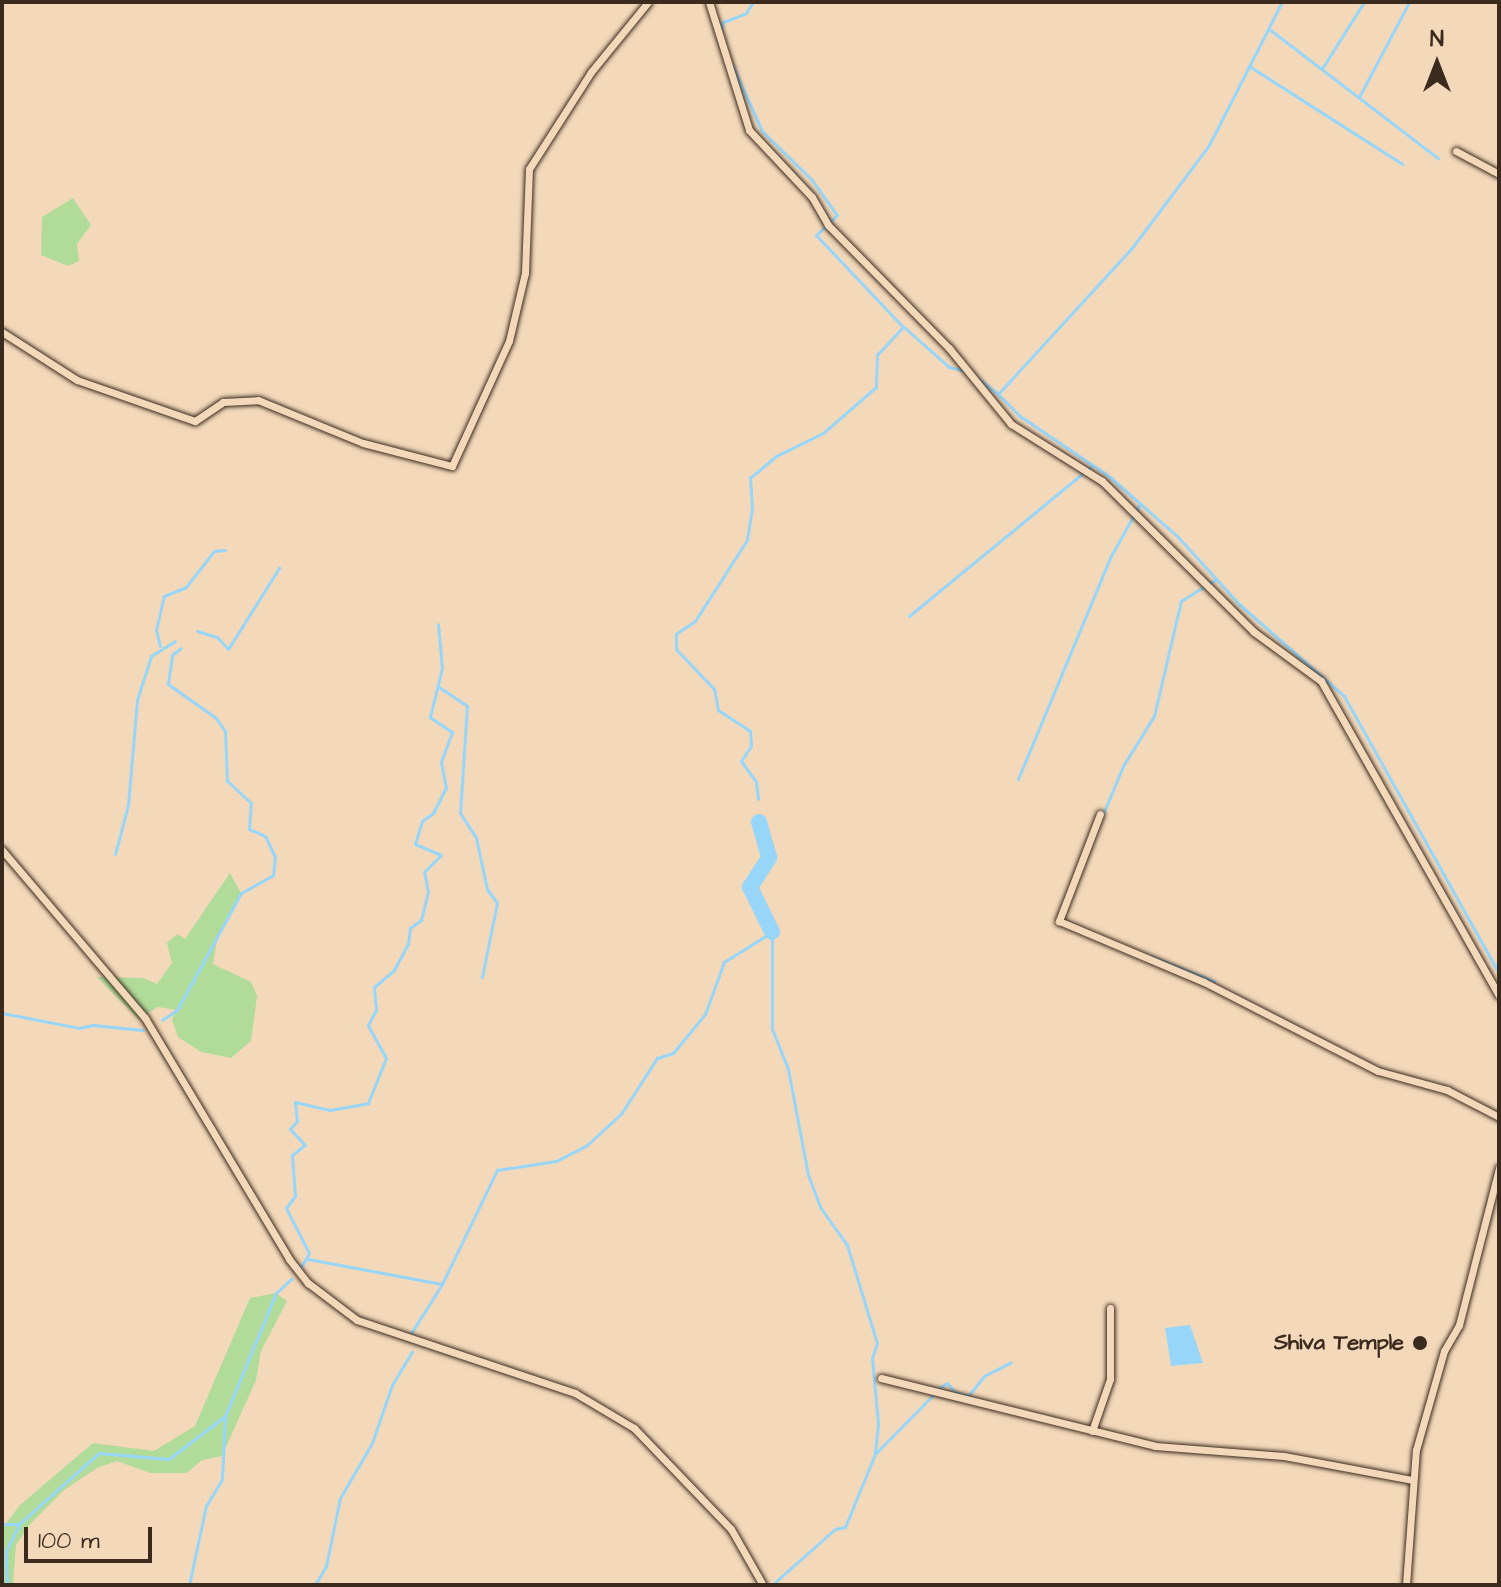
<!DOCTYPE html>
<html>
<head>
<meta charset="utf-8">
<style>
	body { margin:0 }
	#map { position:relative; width:1501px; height:1587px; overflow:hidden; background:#f3d9ba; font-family:"Architects Daughter",sans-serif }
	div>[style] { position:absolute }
	.green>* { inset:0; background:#b1db99 }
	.water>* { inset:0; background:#97d6f9 }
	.stream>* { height:3px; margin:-1.5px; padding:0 1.5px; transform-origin:1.5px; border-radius:1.5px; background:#97d6f9 }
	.river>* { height:16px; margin:-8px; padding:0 8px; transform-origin:8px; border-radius:8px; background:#97d6f9 }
	.roads { filter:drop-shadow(0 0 2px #3b2a1e) drop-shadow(0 0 2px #3b2a1e) }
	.minor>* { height:7px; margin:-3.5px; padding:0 3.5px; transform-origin:3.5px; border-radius:3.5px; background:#f3d9ba }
	.dots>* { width:22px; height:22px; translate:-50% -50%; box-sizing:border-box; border:4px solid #f3d9ba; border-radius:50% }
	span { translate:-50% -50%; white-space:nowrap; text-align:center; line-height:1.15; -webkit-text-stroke:8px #f3d9ba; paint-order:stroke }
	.poi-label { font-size:22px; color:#3b2a1e; font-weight:700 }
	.right { translate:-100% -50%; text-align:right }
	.frame { position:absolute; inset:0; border:4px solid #3b2a1e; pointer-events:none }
	.north { position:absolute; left:1397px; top:24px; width:80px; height:80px; -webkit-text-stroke:6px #f3d9ba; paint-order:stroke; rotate:0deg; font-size:22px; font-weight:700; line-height:32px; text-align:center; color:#3b2a1e }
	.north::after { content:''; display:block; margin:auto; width:28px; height:36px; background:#3b2a1e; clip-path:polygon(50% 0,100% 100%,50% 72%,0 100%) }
	.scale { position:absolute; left:24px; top:1527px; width:128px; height:36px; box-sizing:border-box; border:4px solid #3b2a1e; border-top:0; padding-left:10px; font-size:24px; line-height:28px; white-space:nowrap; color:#3b2a1e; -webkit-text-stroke:6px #f3d9ba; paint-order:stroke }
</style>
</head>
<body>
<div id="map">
	<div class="green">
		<i style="clip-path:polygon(73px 198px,91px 225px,77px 244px,79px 261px,68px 266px,41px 255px,42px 217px)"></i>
		<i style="clip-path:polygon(230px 873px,241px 893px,217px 939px,213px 964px,251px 982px,257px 996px,251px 1041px,231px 1058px,201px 1052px,178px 1037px,172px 1020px,176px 1010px,158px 1007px,138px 1019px,97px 977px,144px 978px,157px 984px,172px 963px,167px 943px,177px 934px,185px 939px)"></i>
		<i style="clip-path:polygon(276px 1293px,287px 1301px,261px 1351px,256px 1380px,222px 1456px,202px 1460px,187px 1473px,150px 1473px,117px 1461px,97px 1468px,64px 1490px,31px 1523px,16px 1545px,13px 1585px,2px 1585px,2px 1529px,20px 1505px,93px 1443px,154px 1451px,195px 1426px,250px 1298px)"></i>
	</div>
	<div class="water">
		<i style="clip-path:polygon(1190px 1325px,1203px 1363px,1171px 1366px,1165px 1328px)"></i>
	</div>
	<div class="stream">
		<i style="left:1269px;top:29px;width:213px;rotate:37.4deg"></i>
		<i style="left:721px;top:30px;width:8px;rotate:-76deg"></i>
		<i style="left:723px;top:22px;width:25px;rotate:-21deg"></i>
		<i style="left:746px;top:13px;width:13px;rotate:-58deg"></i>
		<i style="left:732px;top:64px;width:73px;rotate:65.9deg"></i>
		<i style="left:762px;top:131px;width:70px;rotate:44.4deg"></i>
		<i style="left:812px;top:180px;width:43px;rotate:54.5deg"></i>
		<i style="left:837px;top:215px;width:29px;rotate:136deg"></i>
		<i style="left:816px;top:235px;width:127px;rotate:46.6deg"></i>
		<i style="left:903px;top:327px;width:38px;rotate:133deg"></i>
		<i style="left:877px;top:355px;width:32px;rotate:92deg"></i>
		<i style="left:876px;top:387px;width:70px;rotate:139deg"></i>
		<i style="left:823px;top:433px;width:52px;rotate:153.9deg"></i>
		<i style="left:776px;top:456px;width:34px;rotate:140deg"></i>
		<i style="left:750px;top:478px;width:30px;rotate:86deg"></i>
		<i style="left:752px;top:508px;width:32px;rotate:99deg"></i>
		<i style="left:747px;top:540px;width:96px;rotate:122.7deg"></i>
		<i style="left:695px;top:621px;width:23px;rotate:146deg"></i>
		<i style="left:676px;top:634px;width:15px;rotate:90deg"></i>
		<i style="left:676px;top:649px;width:55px;rotate:46.5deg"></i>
		<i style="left:714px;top:689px;width:21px;rotate:79deg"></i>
		<i style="left:718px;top:710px;width:38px;rotate:33deg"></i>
		<i style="left:750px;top:731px;width:15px;rotate:86deg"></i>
		<i style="left:751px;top:746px;width:18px;rotate:124deg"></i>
		<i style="left:741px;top:761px;width:26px;rotate:54deg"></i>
		<i style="left:756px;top:782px;width:17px;rotate:83deg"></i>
		<i style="left:1249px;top:66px;width:182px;rotate:32.6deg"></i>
		<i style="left:1323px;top:67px;width:77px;rotate:-57.8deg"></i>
		<i style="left:1359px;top:97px;width:107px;rotate:-62.2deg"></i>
		<i style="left:905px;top:328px;width:59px;rotate:41.6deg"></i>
		<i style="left:949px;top:367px;width:16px;rotate:14deg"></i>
		<i style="left:979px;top:379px;width:24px;rotate:38deg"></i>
		<i style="left:998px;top:394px;width:197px;rotate:-47.5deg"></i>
		<i style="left:1131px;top:249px;width:130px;rotate:-53.1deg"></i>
		<i style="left:1209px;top:145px;width:161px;rotate:-63deg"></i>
		<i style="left:998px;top:394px;width:31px;rotate:45deg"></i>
		<i style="left:1020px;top:416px;width:109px;rotate:34.1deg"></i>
		<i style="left:1110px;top:477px;width:91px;rotate:41.4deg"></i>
		<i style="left:1178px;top:537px;width:91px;rotate:47.7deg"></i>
		<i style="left:1239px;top:604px;width:140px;rotate:41.2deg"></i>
		<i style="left:1344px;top:696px;width:317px;rotate:60.8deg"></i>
		<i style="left:909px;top:616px;width:238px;rotate:-39.4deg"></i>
		<i style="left:197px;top:631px;width:21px;rotate:17deg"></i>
		<i style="left:217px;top:637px;width:16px;rotate:47deg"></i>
		<i style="left:228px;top:649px;width:96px;rotate:-57.8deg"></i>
		<i style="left:160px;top:646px;width:16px;rotate:-104deg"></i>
		<i style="left:156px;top:630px;width:35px;rotate:-77deg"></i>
		<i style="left:164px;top:596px;width:24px;rotate:-22deg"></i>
		<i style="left:186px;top:587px;width:46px;rotate:-52.1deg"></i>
		<i style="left:214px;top:551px;width:11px;rotate:-5deg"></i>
		<i style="left:439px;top:687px;width:34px;rotate:34deg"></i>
		<i style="left:467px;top:706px;width:107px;rotate:93.7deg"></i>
		<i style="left:460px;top:813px;width:30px;rotate:57deg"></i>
		<i style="left:476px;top:838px;width:52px;rotate:77.8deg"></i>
		<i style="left:487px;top:889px;width:17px;rotate:54deg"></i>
		<i style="left:497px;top:903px;width:76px;rotate:101.5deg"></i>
		<i style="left:1018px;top:779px;width:242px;rotate:-67.4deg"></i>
		<i style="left:1111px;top:556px;width:60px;rotate:-60.9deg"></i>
		<i style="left:1103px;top:814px;width:52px;rotate:-67.4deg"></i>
		<i style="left:1123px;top:766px;width:59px;rotate:-58.2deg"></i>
		<i style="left:1154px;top:716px;width:118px;rotate:-76.8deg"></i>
		<i style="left:1181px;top:601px;width:39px;rotate:-32deg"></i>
		<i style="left:115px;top:854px;width:51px;rotate:-75.1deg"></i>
		<i style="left:128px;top:805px;width:105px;rotate:-85.1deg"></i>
		<i style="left:137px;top:700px;width:46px;rotate:-72.3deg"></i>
		<i style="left:151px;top:656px;width:28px;rotate:-32deg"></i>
		<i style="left:772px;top:932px;width:97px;rotate:90deg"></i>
		<i style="left:772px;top:1029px;width:43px;rotate:68.2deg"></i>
		<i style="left:788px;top:1069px;width:108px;rotate:79.3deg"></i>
		<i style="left:808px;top:1175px;width:34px;rotate:69deg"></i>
		<i style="left:820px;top:1207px;width:47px;rotate:54.6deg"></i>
		<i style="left:847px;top:1245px;width:102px;rotate:73deg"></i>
		<i style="left:877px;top:1343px;width:16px;rotate:108deg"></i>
		<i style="left:872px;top:1358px;width:66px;rotate:84.8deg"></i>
		<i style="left:878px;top:1424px;width:30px;rotate:96deg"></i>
		<i style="left:875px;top:1454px;width:79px;rotate:112.3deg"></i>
		<i style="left:845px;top:1527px;width:10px;rotate:169deg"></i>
		<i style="left:835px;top:1529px;width:80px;rotate:138.5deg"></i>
		<i style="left:1150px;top:956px;width:69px;rotate:21.3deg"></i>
		<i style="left:2px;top:1013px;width:78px;rotate:11deg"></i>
		<i style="left:79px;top:1028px;width:14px;rotate:-12deg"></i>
		<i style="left:93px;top:1025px;width:50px;rotate:5.7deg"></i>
		<i style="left:162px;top:1020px;width:18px;rotate:-34deg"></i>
		<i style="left:177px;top:1010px;width:133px;rotate:-61.3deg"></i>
		<i style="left:241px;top:893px;width:37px;rotate:-29deg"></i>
		<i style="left:273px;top:875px;width:18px;rotate:-84deg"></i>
		<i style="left:275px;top:857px;width:23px;rotate:-115deg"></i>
		<i style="left:265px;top:836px;width:17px;rotate:-156deg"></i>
		<i style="left:249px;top:829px;width:26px;rotate:-86deg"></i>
		<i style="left:251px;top:803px;width:33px;rotate:-137deg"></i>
		<i style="left:227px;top:781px;width:50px;rotate:-92.3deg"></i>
		<i style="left:225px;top:731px;width:16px;rotate:-125deg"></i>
		<i style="left:216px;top:718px;width:59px;rotate:-144.7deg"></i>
		<i style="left:168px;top:684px;width:29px;rotate:-82deg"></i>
		<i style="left:172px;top:655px;width:11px;rotate:-38deg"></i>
		<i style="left:308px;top:1259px;width:136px;rotate:10.6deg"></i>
		<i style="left:442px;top:1284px;width:127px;rotate:-64.2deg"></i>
		<i style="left:497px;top:1170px;width:60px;rotate:-8.7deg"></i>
		<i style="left:556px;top:1161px;width:35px;rotate:-27deg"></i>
		<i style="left:587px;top:1145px;width:46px;rotate:-42.4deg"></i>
		<i style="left:621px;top:1114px;width:67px;rotate:-57.3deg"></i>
		<i style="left:657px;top:1058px;width:17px;rotate:-17deg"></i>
		<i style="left:673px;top:1053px;width:50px;rotate:-50.6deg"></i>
		<i style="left:705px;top:1014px;width:55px;rotate:-69.9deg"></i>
		<i style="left:724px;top:962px;width:57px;rotate:-32deg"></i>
		<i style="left:301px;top:1267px;width:16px;rotate:-60deg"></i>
		<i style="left:309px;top:1253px;width:51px;rotate:-117.1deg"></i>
		<i style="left:286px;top:1208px;width:15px;rotate:-53deg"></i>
		<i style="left:295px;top:1196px;width:41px;rotate:-94.2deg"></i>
		<i style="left:292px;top:1155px;width:16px;rotate:-38deg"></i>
		<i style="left:305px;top:1145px;width:22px;rotate:-133deg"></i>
		<i style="left:290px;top:1129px;width:11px;rotate:-49deg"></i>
		<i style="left:297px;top:1121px;width:19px;rotate:-96deg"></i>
		<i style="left:295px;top:1102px;width:36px;rotate:13deg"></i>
		<i style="left:330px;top:1110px;width:39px;rotate:-10deg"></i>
		<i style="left:368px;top:1103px;width:48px;rotate:-68.2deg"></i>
		<i style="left:386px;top:1058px;width:38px;rotate:-119deg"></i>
		<i style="left:368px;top:1025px;width:17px;rotate:-62deg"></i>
		<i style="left:376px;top:1010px;width:23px;rotate:-95deg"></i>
		<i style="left:374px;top:987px;width:26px;rotate:-40deg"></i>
		<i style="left:394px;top:970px;width:30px;rotate:-62deg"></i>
		<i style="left:408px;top:944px;width:16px;rotate:-83deg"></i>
		<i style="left:410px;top:928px;width:14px;rotate:-36deg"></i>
		<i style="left:421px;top:920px;width:29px;rotate:-76deg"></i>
		<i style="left:428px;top:892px;width:20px;rotate:-101deg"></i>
		<i style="left:424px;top:872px;width:24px;rotate:-45deg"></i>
		<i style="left:441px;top:855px;width:28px;rotate:-157deg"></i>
		<i style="left:415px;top:844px;width:24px;rotate:-73deg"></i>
		<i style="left:422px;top:821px;width:14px;rotate:-36deg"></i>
		<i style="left:433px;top:813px;width:28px;rotate:-63deg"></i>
		<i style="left:446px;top:788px;width:26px;rotate:-101deg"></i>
		<i style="left:441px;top:762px;width:32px;rotate:-70deg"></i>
		<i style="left:452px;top:732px;width:27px;rotate:-146deg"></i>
		<i style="left:430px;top:717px;width:50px;rotate:-76.2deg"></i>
		<i style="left:442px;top:668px;width:44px;rotate:-95.2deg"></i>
		<i style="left:410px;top:1335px;width:60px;rotate:-57.9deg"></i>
		<i style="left:936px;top:1390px;width:13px;rotate:-32deg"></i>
		<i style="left:947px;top:1383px;width:12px;rotate:48deg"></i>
		<i style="left:955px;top:1392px;width:14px;rotate:17deg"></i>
		<i style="left:968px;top:1396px;width:26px;rotate:-51deg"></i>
		<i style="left:984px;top:1376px;width:30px;rotate:-27deg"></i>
		<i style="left:876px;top:1453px;width:80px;rotate:-45.5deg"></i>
		<i style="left:2px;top:1524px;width:17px"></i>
		<i style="left:7px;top:1585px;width:34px;rotate:-92deg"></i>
		<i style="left:6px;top:1551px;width:30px;rotate:-64deg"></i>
		<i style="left:19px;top:1524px;width:107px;rotate:-41.6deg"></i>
		<i style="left:99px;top:1453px;width:70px;rotate:4.9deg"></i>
		<i style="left:169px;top:1459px;width:71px;rotate:-37.5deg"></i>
		<i style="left:225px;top:1416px;width:133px;rotate:-67.5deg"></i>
		<i style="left:276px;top:1293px;width:21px;rotate:-43deg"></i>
		<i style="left:189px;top:1585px;width:81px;rotate:-77.9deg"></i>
		<i style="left:206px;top:1506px;width:31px;rotate:-59deg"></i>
		<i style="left:222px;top:1479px;width:63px;rotate:-87.3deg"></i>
		<i style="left:315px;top:1585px;width:22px;rotate:-60deg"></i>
		<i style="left:326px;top:1566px;width:69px;rotate:-78.4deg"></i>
		<i style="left:340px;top:1498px;width:64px;rotate:-59.8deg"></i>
		<i style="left:372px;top:1443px;width:61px;rotate:-71deg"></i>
		<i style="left:392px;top:1385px;width:39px;rotate:-59deg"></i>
	</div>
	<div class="river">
		<i style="left:759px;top:822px;width:37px;rotate:74deg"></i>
		<i style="left:769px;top:858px;width:35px;rotate:123deg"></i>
		<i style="left:750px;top:887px;width:50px;rotate:63.9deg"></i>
	</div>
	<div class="roads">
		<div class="minor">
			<i style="left:709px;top:2px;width:134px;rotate:72.6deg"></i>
			<i style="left:749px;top:130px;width:92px;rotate:46.8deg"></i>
			<i style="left:812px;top:197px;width:32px;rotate:60deg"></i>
			<i style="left:828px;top:225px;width:173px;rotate:45.5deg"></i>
			<i style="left:949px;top:348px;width:98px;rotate:50.8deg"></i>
			<i style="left:1011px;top:424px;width:107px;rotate:32.1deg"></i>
			<i style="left:1102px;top:481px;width:214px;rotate:44.8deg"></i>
			<i style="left:1254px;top:632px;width:83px;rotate:36.2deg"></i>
			<i style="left:1321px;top:681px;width:361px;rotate:60.5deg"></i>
			<i style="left:1456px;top:151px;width:49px;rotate:28.1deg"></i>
			<i style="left:2px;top:332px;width:89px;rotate:32.6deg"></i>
			<i style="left:77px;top:380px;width:125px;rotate:19.2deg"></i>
			<i style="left:195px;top:421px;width:34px;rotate:-34deg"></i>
			<i style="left:223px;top:402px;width:35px;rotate:-3deg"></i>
			<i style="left:258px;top:400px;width:113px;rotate:22.3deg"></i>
			<i style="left:363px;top:443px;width:92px;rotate:14.5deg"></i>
			<i style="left:452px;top:466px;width:137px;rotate:-65.5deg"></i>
			<i style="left:509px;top:341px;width:70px;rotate:-76.8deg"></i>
			<i style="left:525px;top:273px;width:104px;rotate:-87.8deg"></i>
			<i style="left:529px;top:169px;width:115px;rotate:-57.4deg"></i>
			<i style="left:591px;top:72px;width:90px;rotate:-50.8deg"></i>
			<i style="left:1100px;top:814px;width:115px;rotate:111deg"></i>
			<i style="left:1059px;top:921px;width:157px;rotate:22.8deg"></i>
			<i style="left:1204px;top:982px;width:195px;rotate:27.1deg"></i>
			<i style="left:1378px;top:1071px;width:72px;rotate:15.4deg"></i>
			<i style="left:1447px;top:1090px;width:59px;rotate:27.4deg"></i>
			<i style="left:2px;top:850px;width:221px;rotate:49.6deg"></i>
			<i style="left:145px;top:1018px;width:281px;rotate:59.1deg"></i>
			<i style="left:289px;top:1259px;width:31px;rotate:52deg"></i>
			<i style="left:308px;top:1283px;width:61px;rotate:37.1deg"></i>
			<i style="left:357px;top:1320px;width:230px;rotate:18.5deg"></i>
			<i style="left:575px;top:1393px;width:69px;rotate:30.7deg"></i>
			<i style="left:634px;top:1428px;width:140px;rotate:46.2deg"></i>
			<i style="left:731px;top:1529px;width:64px;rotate:60.3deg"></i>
			<i style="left:881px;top:1378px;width:282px;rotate:13.9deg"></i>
			<i style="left:1155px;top:1446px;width:129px;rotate:4.4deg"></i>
			<i style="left:1284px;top:1456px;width:130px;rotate:10.6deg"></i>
			<i style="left:1092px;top:1431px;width:55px;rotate:-70.9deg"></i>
			<i style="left:1110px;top:1379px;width:71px;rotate:-90deg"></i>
			<i style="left:1406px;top:1585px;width:135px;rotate:-85.8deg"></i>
			<i style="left:1416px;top:1450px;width:103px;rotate:-74.2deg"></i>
			<i style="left:1444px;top:1351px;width:30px;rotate:-60deg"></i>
			<i style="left:1459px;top:1325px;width:162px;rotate:-75.7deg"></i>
		</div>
	</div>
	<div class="dots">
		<i style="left:1420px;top:1343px;background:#3b2a1e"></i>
	</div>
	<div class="poi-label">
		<span class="right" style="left:1404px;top:1343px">Shiva Temple</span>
	</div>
	<div class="frame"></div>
	<div class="north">N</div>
	<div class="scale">100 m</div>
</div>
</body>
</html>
